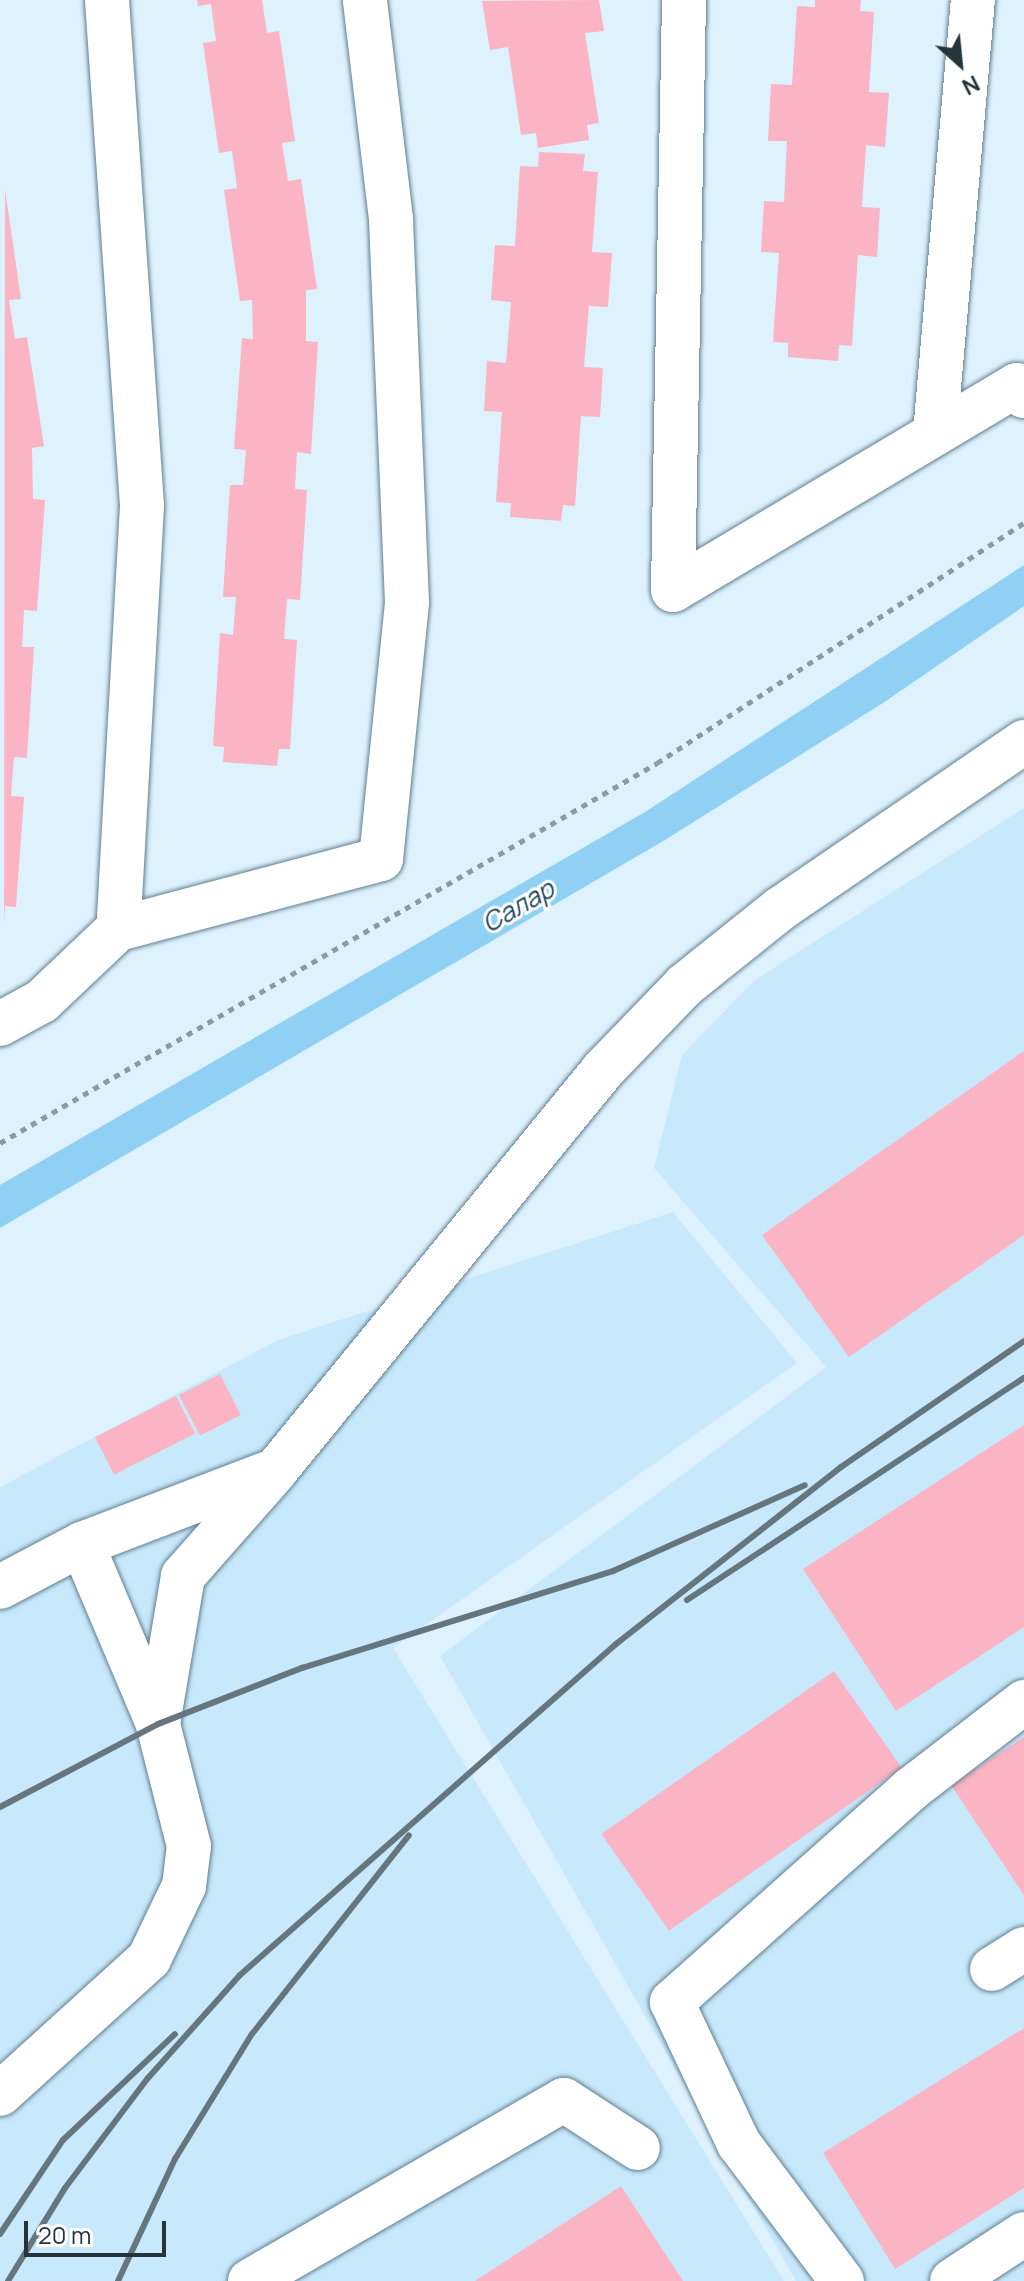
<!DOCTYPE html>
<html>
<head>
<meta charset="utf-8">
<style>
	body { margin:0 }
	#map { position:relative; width:1024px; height:2281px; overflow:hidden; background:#def2fe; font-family:Manrope,sans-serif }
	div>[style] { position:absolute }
	.built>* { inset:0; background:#c8e9fc }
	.water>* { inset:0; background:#8fd0f4 }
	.building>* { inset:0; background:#fab4c3; transform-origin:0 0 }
	.path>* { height:5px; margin-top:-2.5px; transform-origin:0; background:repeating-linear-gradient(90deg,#899ba4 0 6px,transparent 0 12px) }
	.roads { filter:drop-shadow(0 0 2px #607f90) drop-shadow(0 0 2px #607f90) }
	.minor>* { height:44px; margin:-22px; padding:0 22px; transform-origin:22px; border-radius:22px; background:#fff }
	.rail>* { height:6px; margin:-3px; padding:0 3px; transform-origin:3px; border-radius:3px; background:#66767f }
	span { translate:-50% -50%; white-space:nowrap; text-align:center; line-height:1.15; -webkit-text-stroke:6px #fff; paint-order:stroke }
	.water-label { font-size:26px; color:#214659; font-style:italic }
	.north { position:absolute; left:920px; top:24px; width:80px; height:80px; -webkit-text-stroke:6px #fff; paint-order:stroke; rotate:153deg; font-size:22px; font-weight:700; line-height:32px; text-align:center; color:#25333a }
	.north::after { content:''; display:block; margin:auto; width:28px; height:36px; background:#25333a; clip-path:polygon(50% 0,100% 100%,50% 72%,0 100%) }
	.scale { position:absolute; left:24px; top:2221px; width:142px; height:36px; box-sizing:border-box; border:4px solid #25333a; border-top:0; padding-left:10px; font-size:24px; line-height:28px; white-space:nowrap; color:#25333a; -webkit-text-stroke:6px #fff; paint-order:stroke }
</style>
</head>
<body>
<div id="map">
	<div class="built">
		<i style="clip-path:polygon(1024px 808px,1024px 2281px,796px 2281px,440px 1656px,826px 1367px,654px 1168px,682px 1055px,756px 979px)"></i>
		<i style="clip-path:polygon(673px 1212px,797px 1363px,393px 1648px,784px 2281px,0 2281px,0 1487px,278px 1340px)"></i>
	</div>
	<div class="water">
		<i style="clip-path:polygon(1024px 565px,1024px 606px,883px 703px,665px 840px,0 1228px,0 1185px,645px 812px)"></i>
	</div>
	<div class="building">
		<i style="clip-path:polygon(197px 0,262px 0,267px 33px,279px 31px,295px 141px,282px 143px,288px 181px,301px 179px,317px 289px,306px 290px,306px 341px,318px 342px,311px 454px,297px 452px,295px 489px,307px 490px,300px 600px,287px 599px,284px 639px,297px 640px,290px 749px,279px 749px,277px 766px,223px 762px,224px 747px,213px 746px,220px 633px,233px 635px,236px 597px,223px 597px,230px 485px,243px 485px,246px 450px,234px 449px,242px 338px,253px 339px,252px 300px,240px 301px,224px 190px,237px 188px,232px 151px,219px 153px,203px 43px,216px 41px,211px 4px,198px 6px)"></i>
		<i style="clip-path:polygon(599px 0,604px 31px,585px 33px,599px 123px,587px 125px,589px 140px,538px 148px,536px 133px,521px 135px,508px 47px,490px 50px,482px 1px)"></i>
		<i style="clip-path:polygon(815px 0,861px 0,860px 11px,874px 12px,869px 92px,889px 93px,885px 147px,866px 145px,862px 207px,880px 208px,877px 257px,858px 255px,852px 346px,839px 345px,838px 361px,788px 357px,788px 343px,773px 342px,779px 253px,761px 252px,764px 201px,784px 202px,787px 141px,768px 141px,771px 84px,792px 85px,797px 6px,815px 7px)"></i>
		<i style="clip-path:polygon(539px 152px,585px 154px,583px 171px,598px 172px,592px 252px,612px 253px,608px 307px,589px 306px,584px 367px,603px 368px,600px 417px,581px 416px,575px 506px,563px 505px,561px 521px,510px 517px,511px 503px,496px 502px,502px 412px,484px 411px,487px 361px,506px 363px,511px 302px,491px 300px,495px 245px,515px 246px,520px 166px,538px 167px)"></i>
		<i style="clip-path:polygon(5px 189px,21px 299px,9px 300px,15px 339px,27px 337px,44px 446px,32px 448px,33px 499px,45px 500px,37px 611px,24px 610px,22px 647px,34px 647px,27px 758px,14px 757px,11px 796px,24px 797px,16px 907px,5px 906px,4px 924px)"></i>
		<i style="clip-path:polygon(1024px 1051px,1024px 1235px,849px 1357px,762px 1235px)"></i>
		<i style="left:220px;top:1374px;width:46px;height:46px;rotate:63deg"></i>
		<i style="left:176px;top:1396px;width:42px;height:91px;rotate:63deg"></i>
		<i style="clip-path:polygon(1024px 1425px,1024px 1627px,896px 1711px,803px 1569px)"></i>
		<i style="left:834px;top:1671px;width:118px;height:284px;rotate:55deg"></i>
		<i style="clip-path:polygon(1024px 1737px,1024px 1895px,951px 1785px)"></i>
		<i style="clip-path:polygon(1024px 2028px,1024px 2188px,895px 2269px,823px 2153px)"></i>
		<i style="clip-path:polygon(621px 2186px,683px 2281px,475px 2281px)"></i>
	</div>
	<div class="path">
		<i style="left:0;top:1143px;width:759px;rotate:-30.04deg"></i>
		<i style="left:657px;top:763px;width:439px;rotate:-33.2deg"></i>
	</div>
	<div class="roads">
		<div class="minor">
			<i style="left:107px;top:0;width:507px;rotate:86.04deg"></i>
			<i style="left:142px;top:506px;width:424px;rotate:93.2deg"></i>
			<i style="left:684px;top:0;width:590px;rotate:91.07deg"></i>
			<i style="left:673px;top:590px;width:400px;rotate:-30.8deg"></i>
			<i style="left:1017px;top:385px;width:13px;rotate:58deg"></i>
			<i style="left:935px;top:433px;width:435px;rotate:-85deg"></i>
			<i style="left:0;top:1024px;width:48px;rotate:-28.7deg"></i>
			<i style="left:42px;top:1001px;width:105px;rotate:-43.5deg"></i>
			<i style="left:118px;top:929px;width:272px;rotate:-14.9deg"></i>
			<i style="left:381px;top:859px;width:258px;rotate:-84.2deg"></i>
			<i style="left:407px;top:602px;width:383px;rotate:-92.4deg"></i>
			<i style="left:391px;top:219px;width:221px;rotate:-96.8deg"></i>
			<i style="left:0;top:1587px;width:93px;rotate:-27.7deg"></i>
			<i style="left:82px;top:1544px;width:208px;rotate:-20.9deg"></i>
			<i style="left:276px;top:1470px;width:517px;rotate:-50.73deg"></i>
			<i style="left:603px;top:1070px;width:118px;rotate:-46deg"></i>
			<i style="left:685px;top:985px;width:122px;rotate:-38.7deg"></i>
			<i style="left:780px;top:909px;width:296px;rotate:-34.4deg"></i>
			<i style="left:158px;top:1724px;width:150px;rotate:-80.4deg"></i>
			<i style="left:183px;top:1576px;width:135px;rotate:-48.6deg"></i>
			<i style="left:992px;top:1969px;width:38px;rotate:-32deg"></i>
			<i style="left:0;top:2094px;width:201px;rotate:-42.2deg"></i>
			<i style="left:149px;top:1959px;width:81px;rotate:-64.4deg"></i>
			<i style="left:184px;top:1886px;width:40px;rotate:-82.9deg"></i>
			<i style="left:189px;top:1846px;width:126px;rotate:-104.3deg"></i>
			<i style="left:158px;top:1724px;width:195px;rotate:-112.9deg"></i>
			<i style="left:250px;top:2281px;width:362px;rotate:-30deg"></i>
			<i style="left:564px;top:2100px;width:88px;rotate:33deg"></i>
			<i style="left:842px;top:2281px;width:171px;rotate:-126.9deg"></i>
			<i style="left:739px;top:2144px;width:157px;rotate:-115.3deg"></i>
			<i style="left:672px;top:2002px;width:320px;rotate:-41.7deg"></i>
			<i style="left:911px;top:1789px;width:143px;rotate:-37.6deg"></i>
			<i style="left:952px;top:2281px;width:86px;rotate:-33.1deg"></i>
		</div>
	</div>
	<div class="rail">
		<i style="left:687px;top:1600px;width:404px;rotate:-33.4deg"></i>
		<i style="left:0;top:1807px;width:178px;rotate:-27.7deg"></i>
		<i style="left:158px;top:1724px;width:155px;rotate:-21.3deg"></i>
		<i style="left:302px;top:1668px;width:326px;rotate:-17.3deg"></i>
		<i style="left:613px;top:1571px;width:210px;rotate:-24.1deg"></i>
		<i style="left:0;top:2234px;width:113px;rotate:-56.2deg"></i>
		<i style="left:63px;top:2140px;width:154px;rotate:-43.4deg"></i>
		<i style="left:8px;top:2281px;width:109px;rotate:-58.5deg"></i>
		<i style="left:65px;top:2188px;width:138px;rotate:-53deg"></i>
		<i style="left:148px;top:2078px;width:138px;rotate:-48.2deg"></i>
		<i style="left:240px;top:1975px;width:501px;rotate:-41.36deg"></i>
		<i style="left:616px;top:1644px;width:286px;rotate:-38.2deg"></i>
		<i style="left:841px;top:1467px;width:222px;rotate:-34.5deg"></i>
		<i style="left:118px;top:2281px;width:135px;rotate:-65deg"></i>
		<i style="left:175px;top:2159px;width:147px;rotate:-58.4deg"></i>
		<i style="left:252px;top:2034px;width:253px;rotate:-51.7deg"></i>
	</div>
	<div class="water-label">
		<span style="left:518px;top:906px;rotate:-30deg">Салар</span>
	</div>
	<div class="north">N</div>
	<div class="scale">20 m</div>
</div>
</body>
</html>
